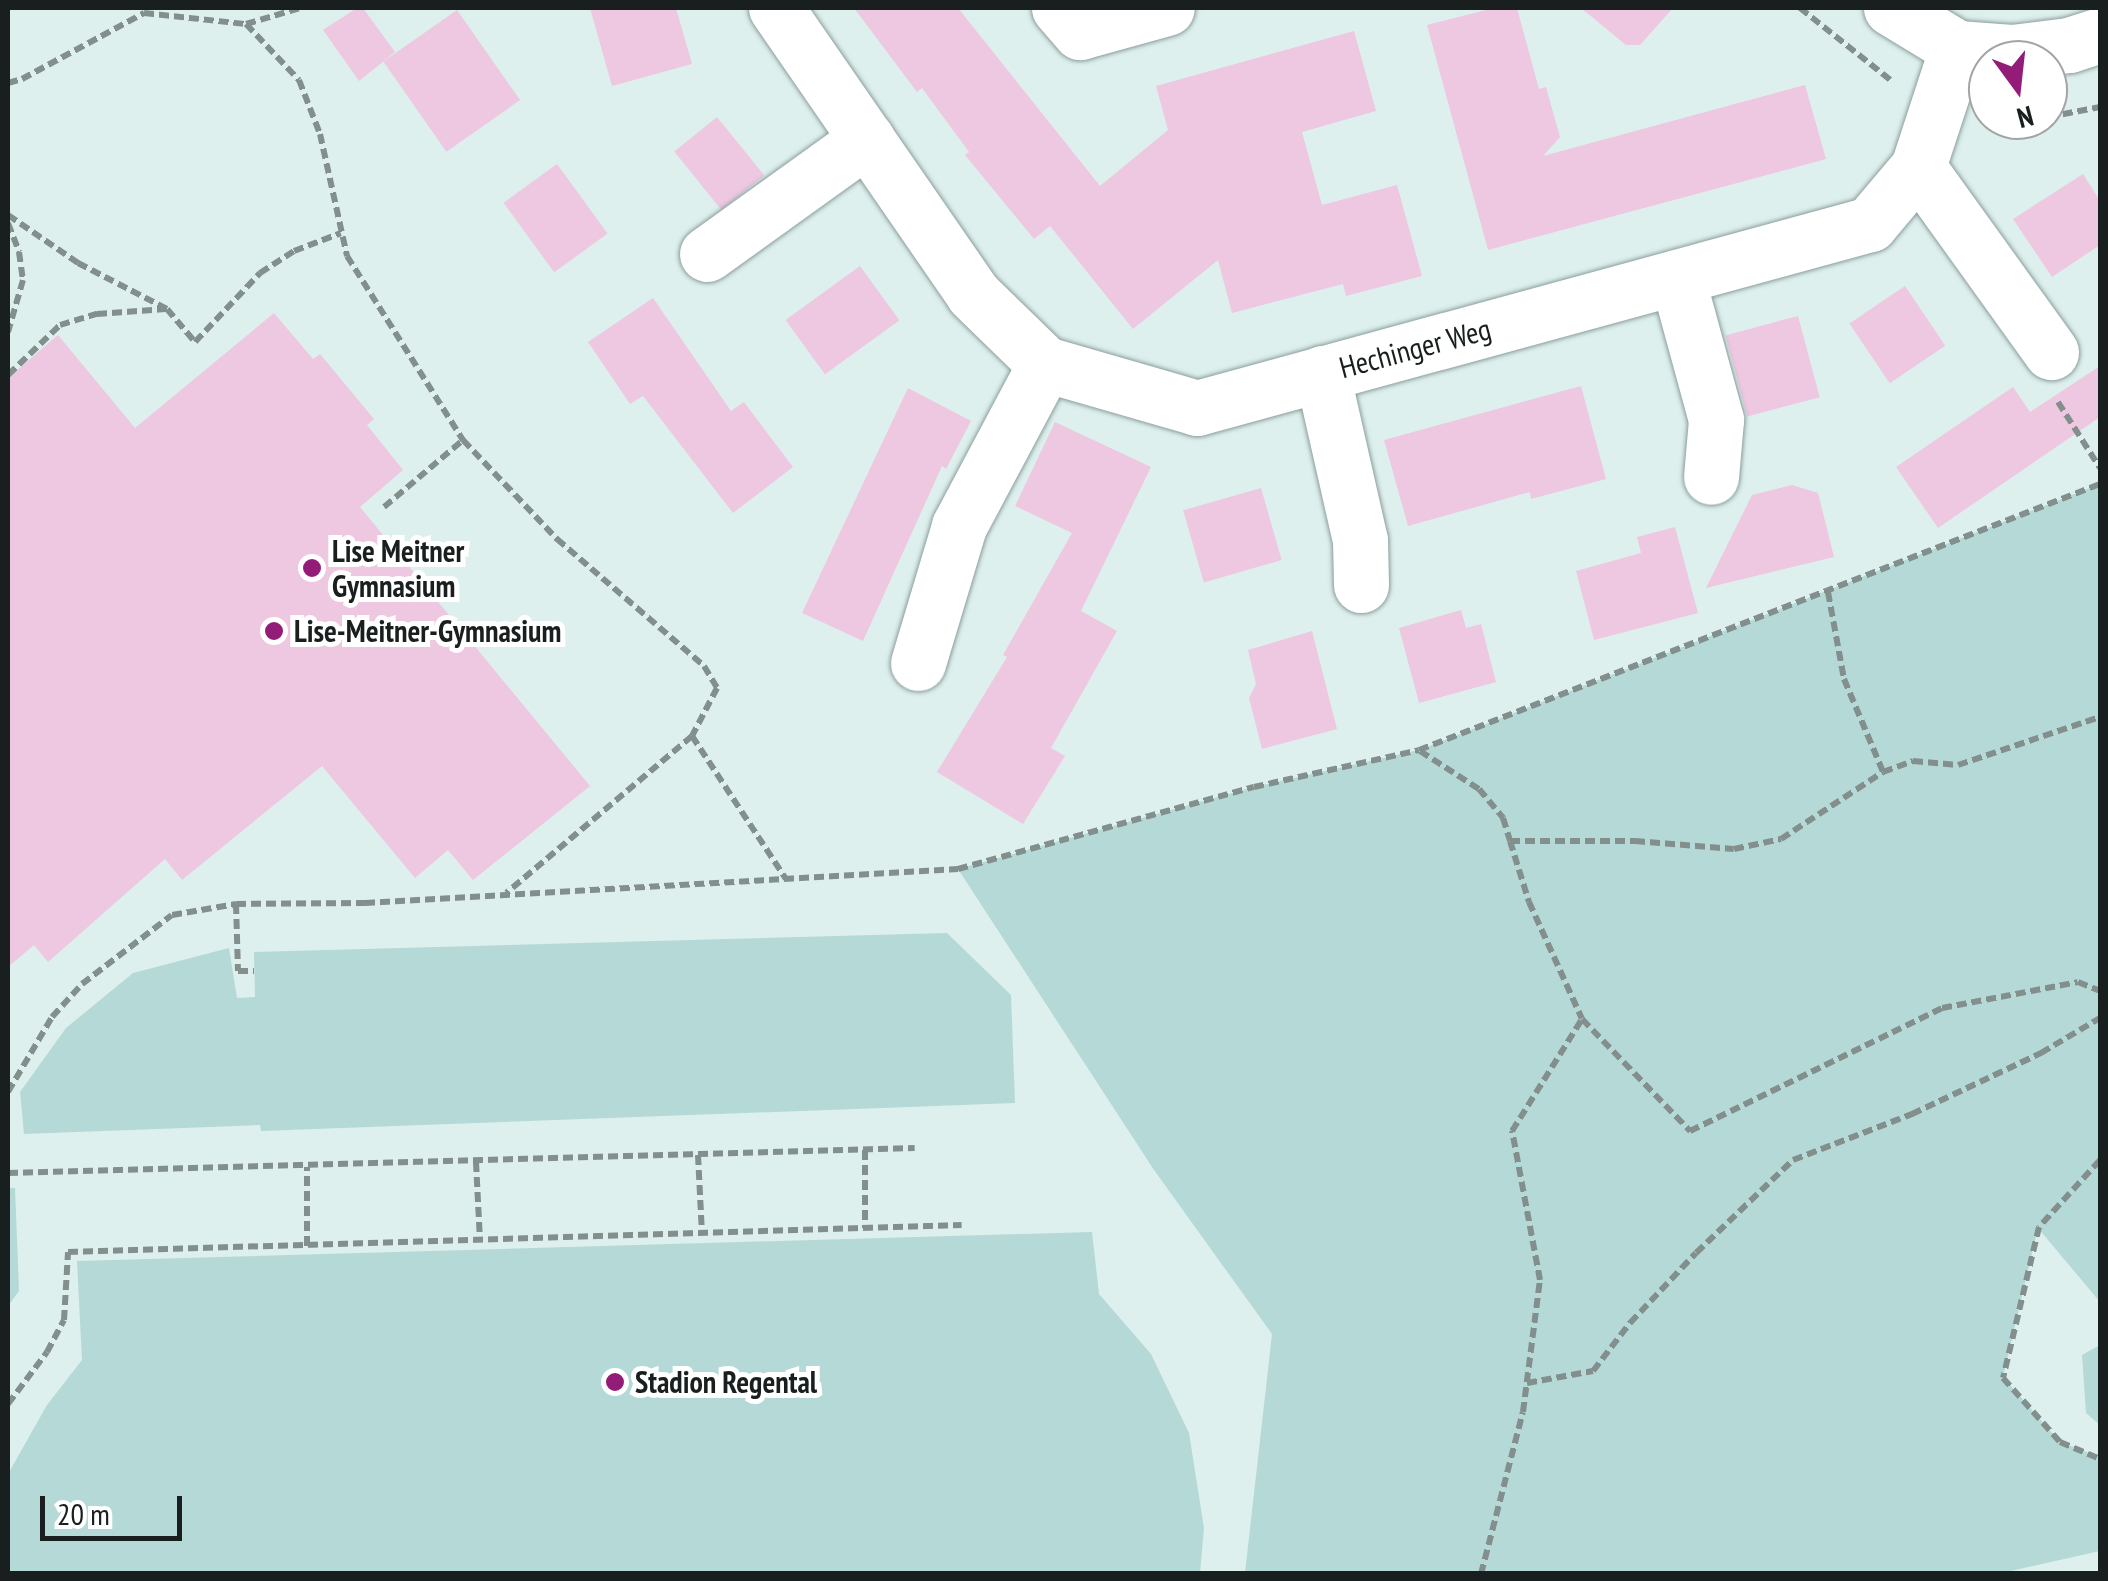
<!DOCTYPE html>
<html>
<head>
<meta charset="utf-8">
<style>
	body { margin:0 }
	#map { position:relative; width:2108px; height:1581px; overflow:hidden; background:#ddf0ee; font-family:"PT Sans Narrow",sans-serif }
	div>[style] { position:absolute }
	.green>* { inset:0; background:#b5d9d6 }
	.building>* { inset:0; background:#eec7e1; transform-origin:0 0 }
	.path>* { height:6px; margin-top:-3px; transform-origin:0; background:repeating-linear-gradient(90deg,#828f8d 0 10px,transparent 0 15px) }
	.roads { filter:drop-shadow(0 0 2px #8b9e9c) drop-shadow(0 0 2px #8b9e9c) }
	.minor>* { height:55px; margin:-27.5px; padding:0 27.5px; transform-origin:27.5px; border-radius:27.5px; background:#fff }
	.dots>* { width:28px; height:28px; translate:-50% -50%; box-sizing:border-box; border:5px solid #fff; border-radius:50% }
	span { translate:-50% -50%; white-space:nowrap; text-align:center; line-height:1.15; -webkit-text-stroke:10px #fff; paint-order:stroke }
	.street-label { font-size:30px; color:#181f1e }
	.poi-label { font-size:30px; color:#181f1e; font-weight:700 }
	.left { translate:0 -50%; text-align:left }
	.frame { position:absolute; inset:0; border:10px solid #181f1e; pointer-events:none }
	.north { position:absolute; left:1968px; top:40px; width:100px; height:100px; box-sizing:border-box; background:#fff; border:2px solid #a3a5a5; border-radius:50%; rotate:165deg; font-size:28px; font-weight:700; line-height:40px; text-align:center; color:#181f1e }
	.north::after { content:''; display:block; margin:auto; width:35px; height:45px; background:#931c79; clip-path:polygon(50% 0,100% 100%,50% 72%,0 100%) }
	.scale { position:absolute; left:40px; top:1496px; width:142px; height:45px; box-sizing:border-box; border:5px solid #181f1e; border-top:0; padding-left:12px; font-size:30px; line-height:35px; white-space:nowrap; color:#181f1e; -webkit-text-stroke:8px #fff; paint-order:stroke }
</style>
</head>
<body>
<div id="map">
	<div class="green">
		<i style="clip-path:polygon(2100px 484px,2100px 1302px,2038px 1228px,2003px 1377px,2060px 1442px,2100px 1457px,2100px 1551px,1997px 1574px,1245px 1573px,1272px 1334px,1154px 1170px,958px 869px,1254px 787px,1419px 750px)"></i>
		<i style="clip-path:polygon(947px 933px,1011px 995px,1015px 1103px,261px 1131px,260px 1125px,24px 1134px,20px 1092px,66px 1028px,133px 973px,229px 948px,237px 998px,255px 997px,254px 952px)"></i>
		<i style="clip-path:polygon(8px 1188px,15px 1188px,19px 1291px,8px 1306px)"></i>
		<i style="clip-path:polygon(1092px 1232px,1099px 1294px,1151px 1354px,1189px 1433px,1204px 1528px,1200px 1573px,8px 1573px,8px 1474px,47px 1405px,82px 1360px,77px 1261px)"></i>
		<i style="clip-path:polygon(2100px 1345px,2100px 1425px,2086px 1413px,2082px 1355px)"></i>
	</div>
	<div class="building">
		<i style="clip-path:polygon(357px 8px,363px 8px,395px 52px,359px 81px,323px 30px)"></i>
		<i style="clip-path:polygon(590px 8px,676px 8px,692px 64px,612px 86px)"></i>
		<i style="clip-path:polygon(854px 8px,958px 8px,1100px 186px,1168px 130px,1156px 86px,1354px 31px,1376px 111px,1302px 132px,1322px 205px,1397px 185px,1422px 276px,1346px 296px,1343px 284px,1232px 313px,1218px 260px,1133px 329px,1050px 226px,1034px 239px,965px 155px,969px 152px,922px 88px,917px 92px)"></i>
		<i style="clip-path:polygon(1494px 8px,1517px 8px,1539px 89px,1546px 87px,1560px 137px,1543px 156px,1805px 85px,1826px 159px,1488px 250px,1427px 25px)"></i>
		<i style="clip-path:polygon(1581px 8px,1673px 8px,1640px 45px,1626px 45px)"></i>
		<i style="left:457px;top:10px;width:110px;height:90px;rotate:55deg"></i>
		<i style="left:717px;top:117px;width:75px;height:55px;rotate:51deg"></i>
		<i style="left:557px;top:164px;width:86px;height:66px;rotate:54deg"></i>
		<i style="clip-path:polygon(2083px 174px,2100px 201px,2100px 245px,2052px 277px,2013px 219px)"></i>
		<i style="left:860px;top:266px;width:67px;height:92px;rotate:54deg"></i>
		<i style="left:1905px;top:286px;width:72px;height:67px;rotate:56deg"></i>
		<i style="clip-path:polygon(653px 298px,731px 411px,744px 402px,793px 467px,733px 513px,643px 396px,630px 404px,588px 342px)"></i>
		<i style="clip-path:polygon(274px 313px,313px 359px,320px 354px,374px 419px,367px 425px,403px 470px,360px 507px,590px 786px,473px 880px,448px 850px,415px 878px,322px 766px,182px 880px,165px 859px,48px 962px,34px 945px,8px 967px,8px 378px,58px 335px,135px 428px)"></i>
		<i style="left:1798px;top:316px;width:84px;height:75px;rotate:75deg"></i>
		<i style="clip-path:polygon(2100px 366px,2100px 417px,1938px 528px,1896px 467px,2013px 387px,2030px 412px)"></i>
		<i style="clip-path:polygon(1581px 386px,1606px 479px,1531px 499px,1530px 492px,1408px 526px,1384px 440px)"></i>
		<i style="clip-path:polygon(908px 388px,971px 421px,946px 469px,942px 466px,863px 641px,802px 613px)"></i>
		<i style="clip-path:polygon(1055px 422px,1151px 467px,1081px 611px,1117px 631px,1051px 748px,1065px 756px,1023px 824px,937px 772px,1007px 657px,1003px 655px,1072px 533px,1015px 506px)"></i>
		<i style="clip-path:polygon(1792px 485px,1818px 493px,1834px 557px,1706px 588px,1752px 495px)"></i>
		<i style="left:1261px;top:488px;width:75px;height:81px;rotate:74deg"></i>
		<i style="clip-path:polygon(1675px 527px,1698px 613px,1594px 640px,1576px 571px,1641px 553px,1637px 537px)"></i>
		<i style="clip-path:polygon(1461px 610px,1466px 628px,1481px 624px,1496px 682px,1419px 703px,1399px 628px)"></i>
		<i style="clip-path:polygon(1312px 631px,1337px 729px,1262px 749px,1249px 698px,1256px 684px,1248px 650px)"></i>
	</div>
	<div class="path">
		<i style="left:1800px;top:8px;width:119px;rotate:38.5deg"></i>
		<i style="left:246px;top:24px;width:56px;rotate:-16.5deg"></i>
		<i style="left:8px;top:83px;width:15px;rotate:-16deg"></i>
		<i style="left:22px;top:79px;width:139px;rotate:-28.4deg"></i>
		<i style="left:144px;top:13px;width:103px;rotate:6.2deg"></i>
		<i style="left:246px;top:24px;width:77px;rotate:46.6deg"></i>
		<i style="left:299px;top:80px;width:58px;rotate:68.7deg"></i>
		<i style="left:320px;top:134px;width:125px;rotate:77.5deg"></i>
		<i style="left:347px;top:256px;width:218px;rotate:57.8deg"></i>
		<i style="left:463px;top:440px;width:137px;rotate:46.5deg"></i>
		<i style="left:557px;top:539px;width:194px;rotate:40.8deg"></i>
		<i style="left:704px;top:666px;width:26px;rotate:59deg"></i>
		<i style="left:717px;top:688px;width:54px;rotate:117.5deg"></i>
		<i style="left:692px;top:736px;width:243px;rotate:139.8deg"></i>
		<i style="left:2048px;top:117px;width:53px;rotate:-10.9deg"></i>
		<i style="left:8px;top:215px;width:85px;rotate:34.4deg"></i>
		<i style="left:78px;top:263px;width:100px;rotate:27.3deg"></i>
		<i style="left:167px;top:309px;width:43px;rotate:49.7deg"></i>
		<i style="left:195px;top:342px;width:95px;rotate:-46.7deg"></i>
		<i style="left:260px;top:273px;width:40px;rotate:-32.9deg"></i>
		<i style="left:294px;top:251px;width:50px;rotate:-21deg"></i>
		<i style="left:8px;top:223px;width:31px;rotate:69deg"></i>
		<i style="left:19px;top:252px;width:28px;rotate:82deg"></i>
		<i style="left:23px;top:280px;width:54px;rotate:106.1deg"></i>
		<i style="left:8px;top:375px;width:72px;rotate:-43.9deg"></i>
		<i style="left:60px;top:325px;width:39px;rotate:-17deg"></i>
		<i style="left:97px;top:314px;width:69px;rotate:-4.1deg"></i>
		<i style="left:2058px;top:402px;width:78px;rotate:57.5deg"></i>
		<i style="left:384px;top:507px;width:104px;rotate:-40.3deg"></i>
		<i style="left:1828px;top:592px;width:88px;rotate:79.6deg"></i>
		<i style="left:1844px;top:679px;width:101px;rotate:67.2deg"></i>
		<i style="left:692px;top:736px;width:171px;rotate:56.7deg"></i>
		<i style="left:1420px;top:751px;width:70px;rotate:32.8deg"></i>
		<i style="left:1479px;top:789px;width:38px;rotate:50deg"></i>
		<i style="left:1503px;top:818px;width:24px;rotate:73deg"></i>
		<i style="left:1510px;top:841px;width:125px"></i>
		<i style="left:1635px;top:841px;width:99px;rotate:4.6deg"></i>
		<i style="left:1734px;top:849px;width:48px;rotate:-12deg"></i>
		<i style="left:1781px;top:839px;width:122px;rotate:-33.3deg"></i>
		<i style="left:1883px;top:772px;width:32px;rotate:-20deg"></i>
		<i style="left:1913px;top:761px;width:45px;rotate:5.1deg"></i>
		<i style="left:1958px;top:765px;width:150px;rotate:-18.7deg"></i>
		<i style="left:1510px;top:841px;width:64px;rotate:72.7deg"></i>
		<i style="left:1529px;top:902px;width:128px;rotate:65.6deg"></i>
		<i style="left:1582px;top:1019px;width:156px;rotate:46deg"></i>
		<i style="left:1690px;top:1131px;width:280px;rotate:-26deg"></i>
		<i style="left:1942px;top:1008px;width:138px;rotate:-10.8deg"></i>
		<i style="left:2078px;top:982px;width:24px;rotate:22deg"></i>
		<i style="left:236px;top:904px;width:67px;rotate:88.3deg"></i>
		<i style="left:238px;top:971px;width:16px"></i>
		<i style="left:8px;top:1092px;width:87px;rotate:-59.6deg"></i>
		<i style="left:52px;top:1017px;width:45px;rotate:-47.7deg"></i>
		<i style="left:82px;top:984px;width:113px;rotate:-37.5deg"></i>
		<i style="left:172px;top:915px;width:65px;rotate:-9.8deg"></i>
		<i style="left:236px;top:904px;width:129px;rotate:-0.4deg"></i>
		<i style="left:365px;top:903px;width:594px;rotate:-3.28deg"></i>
		<i style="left:958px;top:869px;width:307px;rotate:-15.5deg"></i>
		<i style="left:1254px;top:787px;width:169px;rotate:-12.6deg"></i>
		<i style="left:1419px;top:750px;width:731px;rotate:-21.34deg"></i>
		<i style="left:865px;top:1150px;width:78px;rotate:90deg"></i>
		<i style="left:698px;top:1155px;width:78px;rotate:87.1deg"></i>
		<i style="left:2100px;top:1160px;width:91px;rotate:132.3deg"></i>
		<i style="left:2039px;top:1227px;width:155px;rotate:103.4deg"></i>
		<i style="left:2003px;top:1378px;width:86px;rotate:48.3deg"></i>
		<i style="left:2060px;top:1442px;width:43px;rotate:23deg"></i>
		<i style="left:476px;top:1162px;width:78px;rotate:87.1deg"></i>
		<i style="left:8px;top:1173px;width:907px;rotate:-1.58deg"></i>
		<i style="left:307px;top:1246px;width:79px;rotate:-90deg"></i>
		<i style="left:1527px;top:1383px;width:67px;rotate:-10.3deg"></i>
		<i style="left:1593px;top:1371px;width:61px;rotate:-52.4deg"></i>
		<i style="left:1630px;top:1323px;width:96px;rotate:-46.7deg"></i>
		<i style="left:1696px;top:1253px;width:134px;rotate:-43.8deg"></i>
		<i style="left:1793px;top:1160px;width:128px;rotate:-21.1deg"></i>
		<i style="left:1912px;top:1114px;width:143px;rotate:-25.3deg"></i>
		<i style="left:2041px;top:1053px;width:69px;rotate:-30.7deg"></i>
		<i style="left:8px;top:1404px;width:65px;rotate:-53.1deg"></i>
		<i style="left:47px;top:1352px;width:36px;rotate:-62deg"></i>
		<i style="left:64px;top:1320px;width:68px;rotate:-86.6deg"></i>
		<i style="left:68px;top:1252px;width:894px;rotate:-1.73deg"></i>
		<i style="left:1481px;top:1574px;width:167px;rotate:-75.5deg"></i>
		<i style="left:1523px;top:1412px;width:133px;rotate:-82.7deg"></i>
		<i style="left:1540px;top:1280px;width:152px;rotate:-100.6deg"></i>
		<i style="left:1512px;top:1131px;width:132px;rotate:-58deg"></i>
	</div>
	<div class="roads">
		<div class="minor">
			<i style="left:776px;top:8px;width:347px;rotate:55.4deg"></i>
			<i style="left:973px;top:294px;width:100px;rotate:44.2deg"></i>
			<i style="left:1045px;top:364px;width:158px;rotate:16.1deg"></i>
			<i style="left:1197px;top:408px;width:698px;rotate:-15.29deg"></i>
			<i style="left:1870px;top:224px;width:75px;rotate:-49.9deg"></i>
			<i style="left:1918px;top:167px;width:125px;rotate:-71.9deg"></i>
			<i style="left:1059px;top:8px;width:32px;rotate:49deg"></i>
			<i style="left:1080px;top:32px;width:90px;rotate:-15.4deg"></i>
			<i style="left:1891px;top:8px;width:77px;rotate:31.2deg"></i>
			<i style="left:1957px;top:48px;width:55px;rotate:4.2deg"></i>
			<i style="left:2012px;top:52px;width:57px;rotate:-7deg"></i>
			<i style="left:2069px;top:45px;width:33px;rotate:-18deg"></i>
			<i style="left:1918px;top:167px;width:228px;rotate:54.3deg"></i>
			<i style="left:707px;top:254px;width:197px;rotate:-35.7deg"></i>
			<i style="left:1677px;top:277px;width:148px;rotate:74.7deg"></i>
			<i style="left:1716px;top:420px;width:57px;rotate:95deg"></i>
			<i style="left:1322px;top:373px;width:171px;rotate:77.2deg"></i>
			<i style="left:1360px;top:540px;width:45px;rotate:88.7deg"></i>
			<i style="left:918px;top:663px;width:143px;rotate:-73.3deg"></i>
			<i style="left:959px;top:526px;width:183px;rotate:-62deg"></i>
		</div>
	</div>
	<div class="dots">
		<i style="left:312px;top:568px;background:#931c79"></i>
		<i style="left:274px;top:631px;background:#931c79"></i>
		<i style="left:615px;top:1382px;background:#931c79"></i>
	</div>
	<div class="street-label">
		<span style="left:1415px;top:348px;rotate:-15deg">Hechinger Weg</span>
	</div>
	<div class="poi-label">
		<span class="left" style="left:332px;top:568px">Lise Meitner<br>Gymnasium</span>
		<span class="left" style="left:294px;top:631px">Lise-Meitner-Gymnasium</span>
		<span class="left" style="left:635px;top:1382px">Stadion Regental</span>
	</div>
	<div class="frame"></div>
	<div class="north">N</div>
	<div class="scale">20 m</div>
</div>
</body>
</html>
